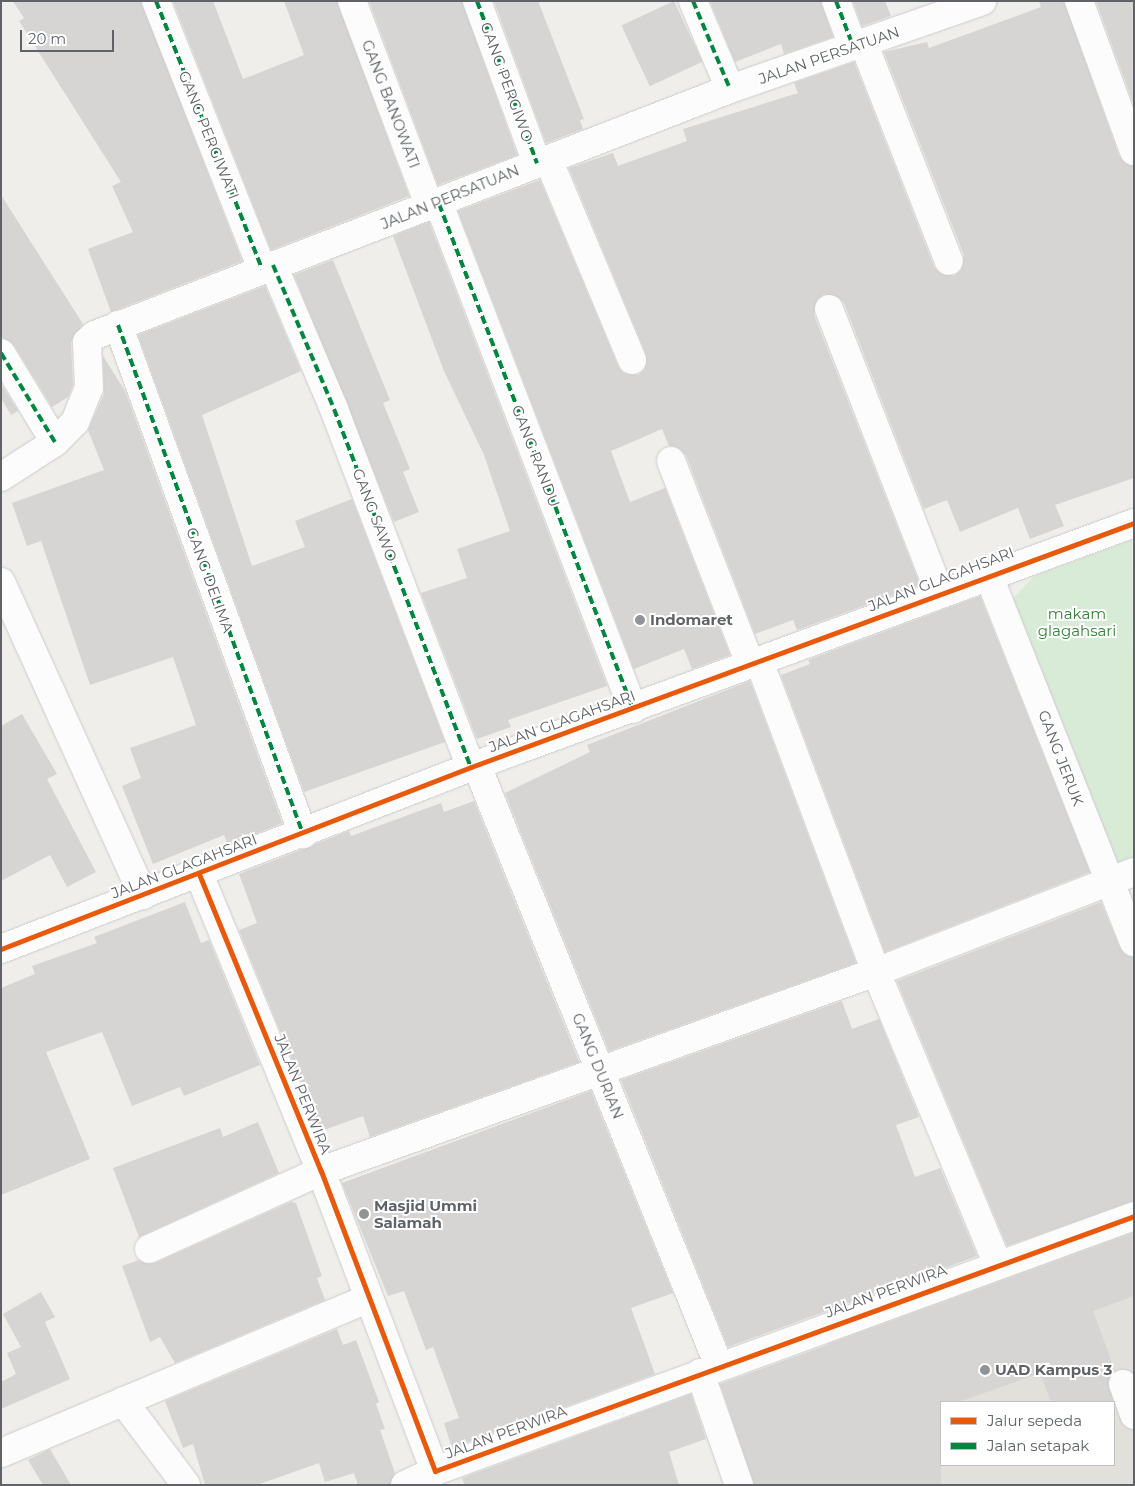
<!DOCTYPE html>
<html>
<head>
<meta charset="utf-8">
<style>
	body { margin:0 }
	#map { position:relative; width:1135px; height:1486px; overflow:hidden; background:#efeeea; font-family:Montserrat,sans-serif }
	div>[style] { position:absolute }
	.education>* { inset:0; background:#e2e0da }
	.green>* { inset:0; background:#d8ebd6 }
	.building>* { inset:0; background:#d6d5d3; transform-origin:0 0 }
	.roads { filter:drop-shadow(0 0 1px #cbcccc) drop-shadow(0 0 1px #cbcccc) }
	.minor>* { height:28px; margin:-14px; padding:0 14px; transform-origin:14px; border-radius:14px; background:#fdfcfc }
	.quiet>* { height:4px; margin-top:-2px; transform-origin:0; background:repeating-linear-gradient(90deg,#00873e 0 8px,transparent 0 12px) }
	.cycleway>* { height:5px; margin:-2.5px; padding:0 2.5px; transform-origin:2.5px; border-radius:2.5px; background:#e8590c }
	.dots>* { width:14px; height:14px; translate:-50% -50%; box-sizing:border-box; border:2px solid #fff; border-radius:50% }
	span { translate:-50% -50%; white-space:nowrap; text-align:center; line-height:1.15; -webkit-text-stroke:4px #fff; paint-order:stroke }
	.street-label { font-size:15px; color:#5f6368 }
	.park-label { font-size:15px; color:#348238 }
	.poi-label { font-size:15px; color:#5f6368; font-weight:700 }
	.left { translate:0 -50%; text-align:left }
	.frame { position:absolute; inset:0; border:2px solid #5f6368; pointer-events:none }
	.legend { position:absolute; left:940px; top:1401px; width:175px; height:65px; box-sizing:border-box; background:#fff; border:1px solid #bfc1c3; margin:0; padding:6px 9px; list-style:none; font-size:15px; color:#5f6368 }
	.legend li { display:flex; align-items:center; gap:10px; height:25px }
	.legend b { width:25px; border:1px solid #bfc1c3 }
	.scale { position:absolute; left:20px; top:30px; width:94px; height:22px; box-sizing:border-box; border:2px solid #5f6368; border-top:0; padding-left:6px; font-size:15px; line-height:18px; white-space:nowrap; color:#5f6368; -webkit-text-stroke:4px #fff; paint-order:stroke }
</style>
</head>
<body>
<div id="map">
	<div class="education">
		<i style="clip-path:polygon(evenodd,1134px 1226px,1134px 1485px,814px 1485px,867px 1464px,825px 1337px,1134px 1226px,941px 1402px,1114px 1402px,1114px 1465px,941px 1465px,941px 1402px)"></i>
	</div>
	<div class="green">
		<i style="clip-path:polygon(1132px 540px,1134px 864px,1116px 870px,1008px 604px,1034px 576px)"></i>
	</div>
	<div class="building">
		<i style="clip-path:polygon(13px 1px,141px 1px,242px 261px,111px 312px,88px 249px,133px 232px,112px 186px,121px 182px,19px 21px,24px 18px)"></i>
		<i style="clip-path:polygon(173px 1px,213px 1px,243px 79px,304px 55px,284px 1px,337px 1px,409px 196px,271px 250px)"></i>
		<i style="clip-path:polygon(369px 1px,462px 1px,517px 155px,438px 185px)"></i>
		<i style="clip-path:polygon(494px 1px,538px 1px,584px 119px,580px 120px,583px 129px,546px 143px)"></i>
		<i style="left:674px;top:1px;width:67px;height:58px;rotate:65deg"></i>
		<i style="clip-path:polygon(710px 1px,821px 1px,833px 37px,784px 54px,781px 44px,735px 62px)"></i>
		<i style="clip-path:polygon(853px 1px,885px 1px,891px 16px,862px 26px)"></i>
		<i style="clip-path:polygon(1039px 1px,1064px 1px,1119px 156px,1134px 166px,1134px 478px,1055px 505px,1064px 526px,1030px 539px,1018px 508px,960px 532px,947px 500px,924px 509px,844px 303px,838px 297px,824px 294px,817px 300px,814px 315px,920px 585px,797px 630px,793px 620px,755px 634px,686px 455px,669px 446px,662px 429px,611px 451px,630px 502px,665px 488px,730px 655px,692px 669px,684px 649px,634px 669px,458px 211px,540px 180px,618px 366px,623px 373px,638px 375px,645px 369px,646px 354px,569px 168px,613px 153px,618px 166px,687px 141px,683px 129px,798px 93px,794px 83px,854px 62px,934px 267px,940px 273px,954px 276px,961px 270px,964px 255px,884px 52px,927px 42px,929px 48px,1041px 7px)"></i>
		<i style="clip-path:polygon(1096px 1px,1134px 1px,1134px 105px)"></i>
		<i style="clip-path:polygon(1px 195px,83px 324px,71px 342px,73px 385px,68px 397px,52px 407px,14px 345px,1px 337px)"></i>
		<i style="clip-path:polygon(429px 222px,607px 686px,508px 720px,511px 727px,477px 739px,421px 593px,467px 578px,457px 549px,510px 531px,484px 455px,444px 371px,393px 236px)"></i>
		<i style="clip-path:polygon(333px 260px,390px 400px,383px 403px,410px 469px,403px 472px,419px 512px,394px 522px,294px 275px)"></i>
		<i style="clip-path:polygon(265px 286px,301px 371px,202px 415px,252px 566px,305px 547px,295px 521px,352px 499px,445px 742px,304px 792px,138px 335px)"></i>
		<i style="clip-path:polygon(103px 356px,125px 391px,282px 823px,228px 845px,224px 835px,153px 864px,122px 786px,141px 778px,130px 748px,196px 725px,173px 657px,90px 685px,41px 541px,27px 546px,12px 503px,104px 470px,88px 430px,104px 394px)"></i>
		<i style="clip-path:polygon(1px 384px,18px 411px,11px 415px,1px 398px)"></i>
		<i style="clip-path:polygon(980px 596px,1090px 872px,885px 952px,781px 675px,810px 664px,808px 660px)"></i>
		<i style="clip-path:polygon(750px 681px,856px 963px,609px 1051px,505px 793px,590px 752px,587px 745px)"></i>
		<i style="clip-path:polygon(22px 714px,57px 774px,47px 779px,96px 872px,67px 887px,50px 855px,1px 881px,1px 726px)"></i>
		<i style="clip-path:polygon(474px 801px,579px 1062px,370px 1137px,363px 1116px,321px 1131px,239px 930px,257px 923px,239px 874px,349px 831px,351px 836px,441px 803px,444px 812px)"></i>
		<i style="clip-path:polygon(185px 902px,201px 943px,209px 940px,260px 1065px,184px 1096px,180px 1087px,132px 1106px,102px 1032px,46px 1052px,90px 1159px,1px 1195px,1px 988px,35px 974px,32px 966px,97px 943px,94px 937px)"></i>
		<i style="clip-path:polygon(1101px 902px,1120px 948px,1134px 957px,1134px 1201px,1007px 1246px,897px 981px)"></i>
		<i style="clip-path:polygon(842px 1001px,852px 1029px,879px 1019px,919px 1117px,896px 1125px,915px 1177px,940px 1168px,977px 1256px,728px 1347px,621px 1080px)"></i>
		<i style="clip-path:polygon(591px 1091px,673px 1293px,631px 1308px,655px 1374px,452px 1448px,444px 1423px,459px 1418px,433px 1347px,426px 1350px,404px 1291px,388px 1296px,342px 1183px)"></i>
		<i style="clip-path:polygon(258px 1122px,279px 1173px,139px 1237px,113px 1168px,220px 1128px,223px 1137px)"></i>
		<i style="clip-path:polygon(291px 1202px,296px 1203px,322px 1276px,317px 1278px,325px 1300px,175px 1363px,160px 1337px,150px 1342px,122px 1266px,139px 1260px,155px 1263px)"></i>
		<i style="clip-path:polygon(1134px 1233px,1134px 1296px,1093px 1311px,1115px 1371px,1108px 1382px,1113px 1402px,1051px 1402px,1040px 1373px,959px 1402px,941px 1402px,941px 1485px,754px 1485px,720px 1384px)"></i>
		<i style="clip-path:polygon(41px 1292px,55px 1317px,45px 1322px,70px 1379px,1px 1409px,1px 1382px,16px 1374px,7px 1353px,21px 1347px,3px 1314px)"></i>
		<i style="clip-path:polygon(337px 1329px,343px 1345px,356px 1340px,379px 1402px,376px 1404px,385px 1429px,380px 1430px,395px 1473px,390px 1485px,358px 1485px,354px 1473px,325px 1482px,319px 1463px,257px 1485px,205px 1485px,193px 1444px,183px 1448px,165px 1401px)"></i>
		<i style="clip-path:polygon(691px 1394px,706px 1439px,669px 1452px,679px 1485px,465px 1485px,462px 1478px)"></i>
		<i style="clip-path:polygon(50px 1449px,71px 1485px,43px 1485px,28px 1460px)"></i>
	</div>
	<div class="roads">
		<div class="minor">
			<i style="left:156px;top:1px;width:288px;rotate:68.4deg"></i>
			<i style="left:352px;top:1px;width:220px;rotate:69.3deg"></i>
			<i style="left:477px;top:1px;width:173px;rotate:69.7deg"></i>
			<i style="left:693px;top:1px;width:95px;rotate:67.2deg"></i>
			<i style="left:836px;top:1px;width:48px;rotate:69.3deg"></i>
			<i style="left:1079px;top:1px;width:160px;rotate:69.9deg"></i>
			<i style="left:863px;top:42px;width:235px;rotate:68.6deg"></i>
			<i style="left:548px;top:159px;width:218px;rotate:67.3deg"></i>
			<i style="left:439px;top:204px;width:541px;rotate:68.99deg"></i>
			<i style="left:273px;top:265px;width:156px;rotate:67deg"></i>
			<i style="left:334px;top:409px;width:383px;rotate:69.1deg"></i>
			<i style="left:829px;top:309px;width:305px;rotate:68.7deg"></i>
			<i style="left:118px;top:325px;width:542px;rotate:70.03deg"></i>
			<i style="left:1px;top:353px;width:104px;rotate:58.8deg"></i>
			<i style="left:671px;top:461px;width:218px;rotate:68.7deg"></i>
			<i style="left:1px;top:477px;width:64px;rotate:-32.9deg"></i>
			<i style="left:55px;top:442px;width:28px;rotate:-45deg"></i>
			<i style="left:75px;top:422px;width:37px;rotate:-68deg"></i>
			<i style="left:89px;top:388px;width:46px;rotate:-92.5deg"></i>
			<i style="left:87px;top:342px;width:11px;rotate:-41deg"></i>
			<i style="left:95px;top:335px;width:681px;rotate:-21.18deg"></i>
			<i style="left:730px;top:89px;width:267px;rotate:-19.2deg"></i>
			<i style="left:988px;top:574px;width:396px;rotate:68.4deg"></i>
			<i style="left:1px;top:582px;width:344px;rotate:65.6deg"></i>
			<i style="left:759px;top:661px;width:332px;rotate:69.4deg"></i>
			<i style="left:876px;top:972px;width:315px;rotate:67.4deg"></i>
			<i style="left:477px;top:766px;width:647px;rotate:68.03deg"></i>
			<i style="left:199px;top:874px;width:321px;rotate:67.7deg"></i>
			<i style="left:321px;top:1171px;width:321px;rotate:69.2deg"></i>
			<i style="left:435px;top:1471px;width:744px;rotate:-20.04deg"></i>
			<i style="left:1px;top:949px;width:504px;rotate:-21.17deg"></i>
			<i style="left:471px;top:767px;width:706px;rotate:-20.2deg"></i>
			<i style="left:149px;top:1249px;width:189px;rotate:-24.4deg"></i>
			<i style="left:321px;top:1171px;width:590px;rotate:-19.73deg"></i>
			<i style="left:876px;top:972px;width:277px;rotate:-21.2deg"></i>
			<i style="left:700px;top:1373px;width:119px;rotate:70.8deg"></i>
			<i style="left:1123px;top:1384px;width:33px;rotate:70deg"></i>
			<i style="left:123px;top:1401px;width:105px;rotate:53.1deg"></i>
			<i style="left:1px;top:1453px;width:397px;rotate:-22.8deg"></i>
			<i style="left:405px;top:1485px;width:33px;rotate:-25deg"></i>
		</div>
	</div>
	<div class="quiet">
		<i style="left:156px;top:1px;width:288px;rotate:68.4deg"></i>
		<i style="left:477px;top:1px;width:173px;rotate:69.7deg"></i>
		<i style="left:693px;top:1px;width:95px;rotate:67.2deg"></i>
		<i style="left:836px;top:1px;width:48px;rotate:69.3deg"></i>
		<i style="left:439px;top:204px;width:541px;rotate:68.99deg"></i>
		<i style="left:273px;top:265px;width:156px;rotate:67deg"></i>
		<i style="left:334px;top:409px;width:383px;rotate:69.1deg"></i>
		<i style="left:118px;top:325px;width:542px;rotate:70.03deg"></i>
		<i style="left:1px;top:353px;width:104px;rotate:58.8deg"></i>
	</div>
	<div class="cycleway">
		<i style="left:199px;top:874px;width:321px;rotate:67.7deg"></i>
		<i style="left:321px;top:1171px;width:321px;rotate:69.2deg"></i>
		<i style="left:435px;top:1471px;width:744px;rotate:-20.04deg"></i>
		<i style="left:1px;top:949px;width:504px;rotate:-21.17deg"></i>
		<i style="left:471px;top:767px;width:706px;rotate:-20.2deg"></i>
	</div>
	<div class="dots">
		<i style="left:640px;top:620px;background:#919496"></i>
		<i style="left:364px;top:1214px;background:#919496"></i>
		<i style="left:985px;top:1370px;background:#919496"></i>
	</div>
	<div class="street-label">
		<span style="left:829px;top:55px;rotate:-19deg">JALAN PERSATUAN</span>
		<span style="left:507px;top:82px;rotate:70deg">GANG PERGIWO</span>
		<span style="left:391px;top:104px;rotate:69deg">GANG BANOWATI</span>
		<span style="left:209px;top:135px;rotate:68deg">GANG PERGIWATI</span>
		<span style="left:450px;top:197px;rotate:-22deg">JALAN PERSATUAN</span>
		<span style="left:536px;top:456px;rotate:69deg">GANG RANDU</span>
		<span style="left:375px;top:515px;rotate:69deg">GANG SAWO</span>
		<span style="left:941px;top:579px;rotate:-21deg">JALAN GLAGAHSARI</span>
		<span style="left:210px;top:580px;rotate:70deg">GANG DELIMA</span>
		<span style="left:562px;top:721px;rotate:-20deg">JALAN GLAGAHSARI</span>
		<span style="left:1061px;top:758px;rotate:69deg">GANG JERUK</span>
		<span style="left:184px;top:866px;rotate:-21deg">JALAN GLAGAHSARI</span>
		<span style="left:598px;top:1066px;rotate:68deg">GANG DURIAN</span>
		<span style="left:303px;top:1094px;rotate:68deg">JALAN PERWIRA</span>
		<span style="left:886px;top:1291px;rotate:-20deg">JALAN PERWIRA</span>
		<span style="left:506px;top:1432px;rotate:-20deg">JALAN PERWIRA</span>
	</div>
	<div class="park-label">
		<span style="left:1077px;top:622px">makam<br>glagahsari</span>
	</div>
	<div class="poi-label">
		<span class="left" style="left:650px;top:620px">Indomaret</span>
		<span class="left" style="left:374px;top:1214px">Masjid Ummi<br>Salamah</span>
		<span class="left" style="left:995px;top:1370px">UAD Kampus 3</span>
	</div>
	<div class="frame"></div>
	<ul class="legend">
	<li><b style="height:6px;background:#e8590c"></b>Jalur sepeda</li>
	<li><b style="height:6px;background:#00873e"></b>Jalan setapak</li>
	</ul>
	<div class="scale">20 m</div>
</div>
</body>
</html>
